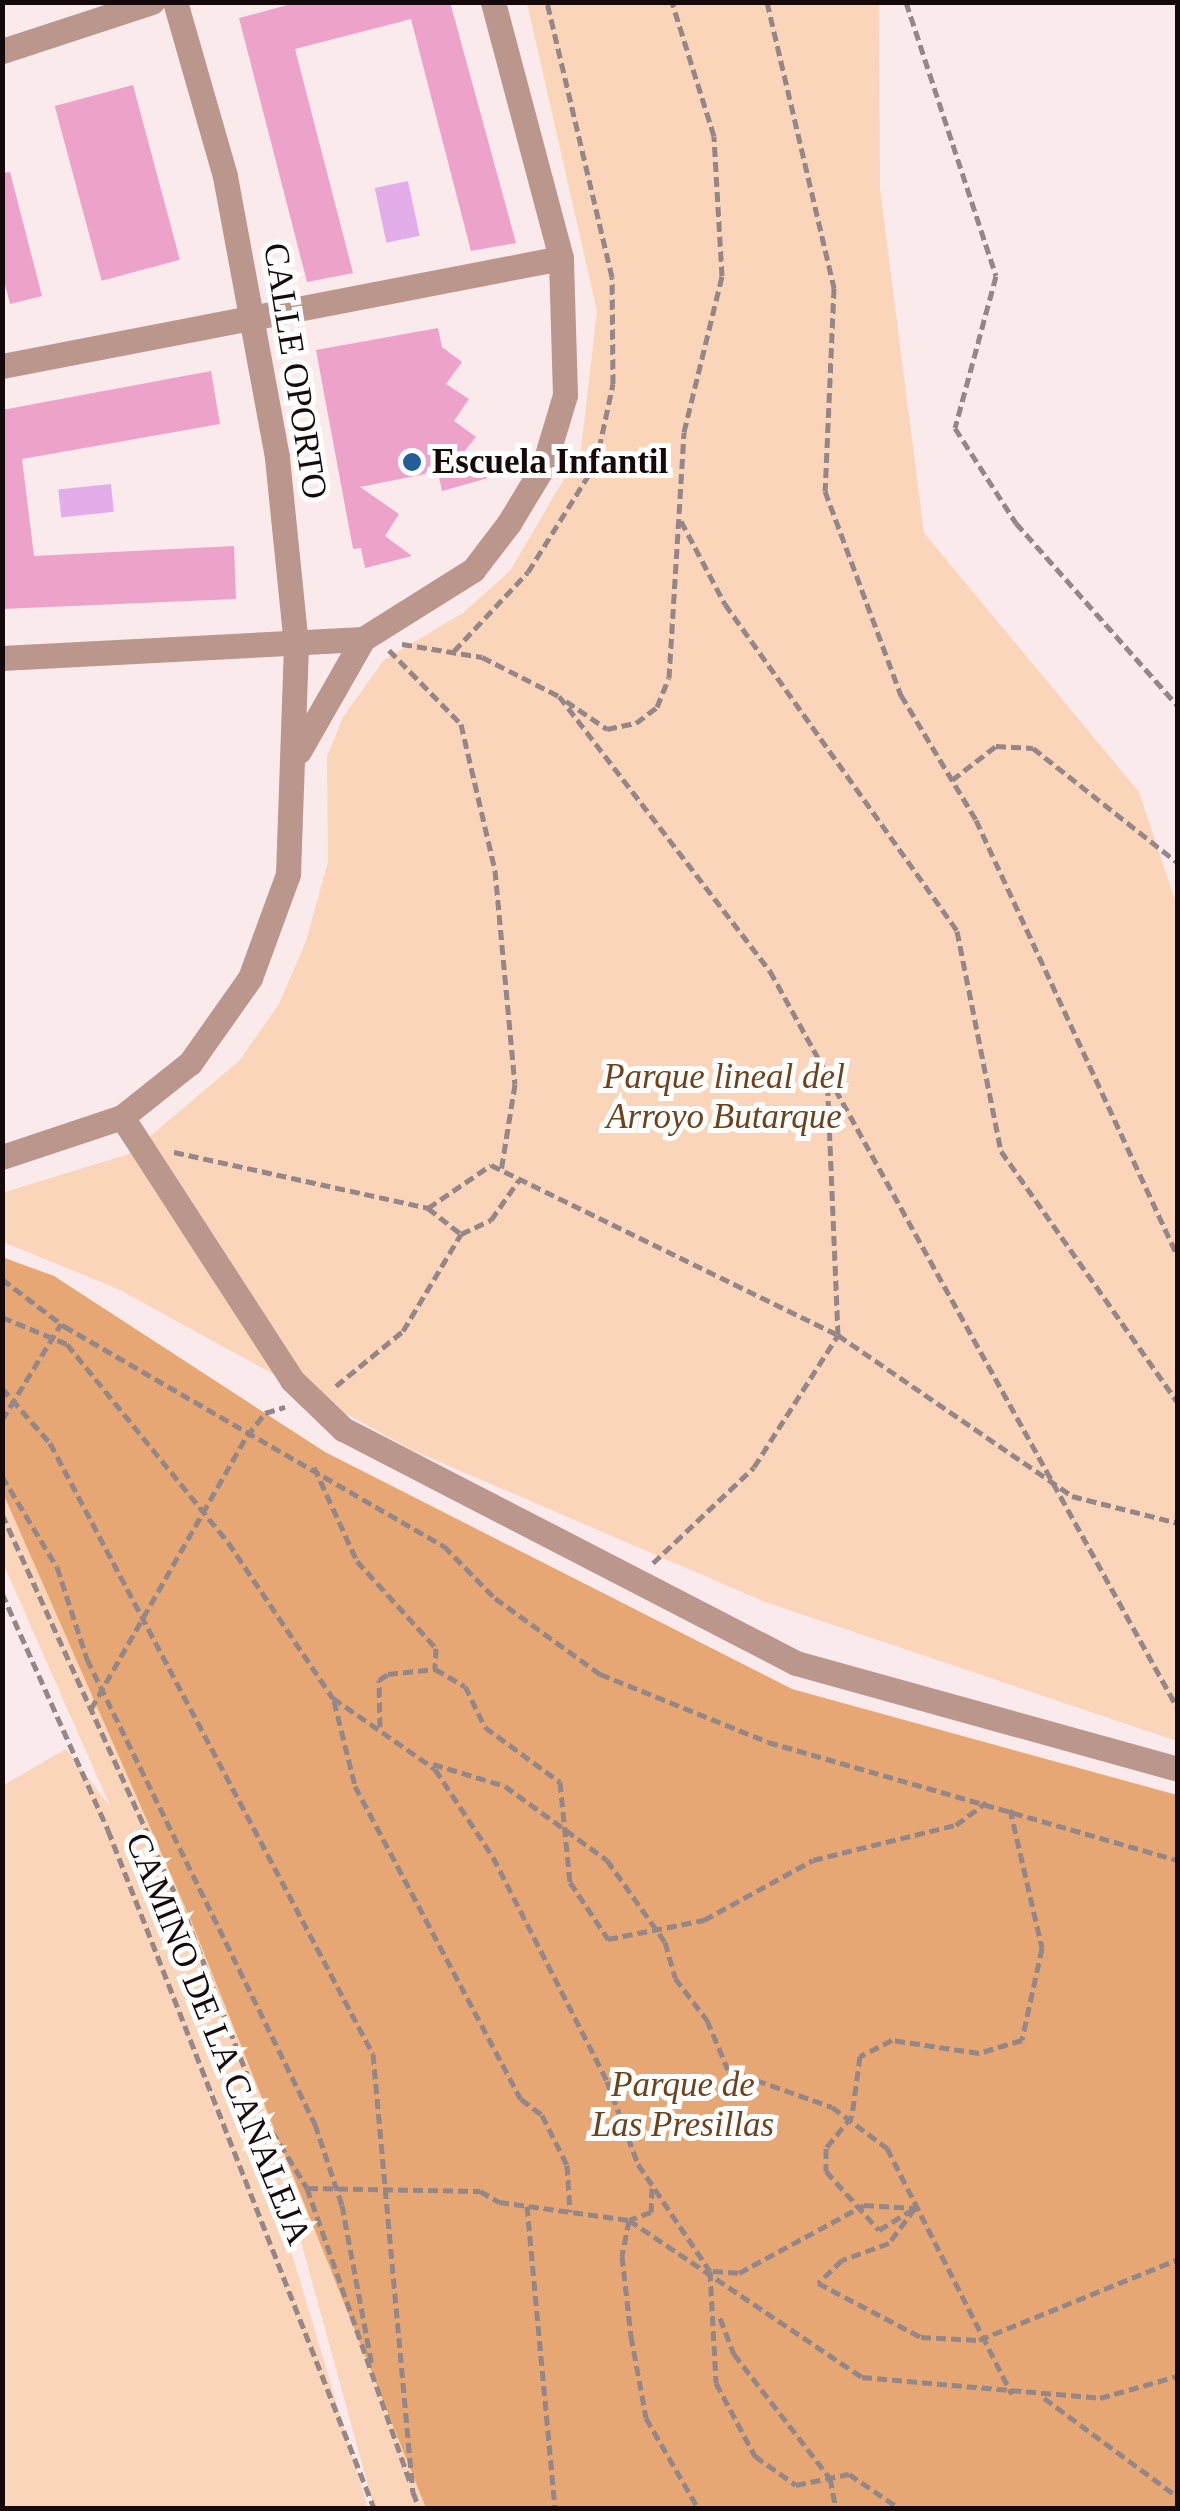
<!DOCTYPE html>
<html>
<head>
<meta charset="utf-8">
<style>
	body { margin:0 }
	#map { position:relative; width:1180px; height:2511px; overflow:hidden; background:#fbeaeb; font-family:"Times New Roman",serif }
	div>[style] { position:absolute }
	.green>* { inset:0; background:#fad5b9 }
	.forest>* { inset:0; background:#e7a774 }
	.water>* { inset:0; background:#e3adea; transform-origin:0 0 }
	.building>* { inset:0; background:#eda2ca; transform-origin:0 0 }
	.path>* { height:5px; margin-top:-2.5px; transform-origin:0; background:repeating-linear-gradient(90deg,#958687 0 10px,transparent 0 15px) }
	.street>* { height:25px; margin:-12.5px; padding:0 12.5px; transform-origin:12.5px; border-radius:12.5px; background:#ba968d }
	.dots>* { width:28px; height:28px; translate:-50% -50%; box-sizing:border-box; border:5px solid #fff; border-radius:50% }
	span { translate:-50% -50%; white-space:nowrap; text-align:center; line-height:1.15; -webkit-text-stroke:10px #fff; paint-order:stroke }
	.street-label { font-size:35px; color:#16090b }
	.poi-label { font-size:35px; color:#16090b; font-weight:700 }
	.left { translate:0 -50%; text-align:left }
	.park-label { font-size:35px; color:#6d421c; font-style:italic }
	.frame { position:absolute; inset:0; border:5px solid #16090b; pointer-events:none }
</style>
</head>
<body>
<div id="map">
	<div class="green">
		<i style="clip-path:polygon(527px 3px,879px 3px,880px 189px,924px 533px,1139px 792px,1177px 906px,1177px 1741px,765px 1602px,412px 1450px,118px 1289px,3px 1242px,2px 1193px,129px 1154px,239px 1061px,279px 1004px,306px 941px,328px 862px,327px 757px,343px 717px,384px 660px,463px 613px,510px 571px,581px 450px,597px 311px)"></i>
		<i style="clip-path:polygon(3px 1286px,1177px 2508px,374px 2508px,299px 2234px,259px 2144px,368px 2508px,3px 2508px,2px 1786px,66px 1749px,111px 1808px,3px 1563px)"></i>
	</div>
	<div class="forest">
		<i style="clip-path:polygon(2px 1257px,54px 1276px,325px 1452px,792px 1689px,1177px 1795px,1177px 2508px,426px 2508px,190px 1918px,3px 1493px)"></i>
	</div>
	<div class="water">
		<i style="left:408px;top:181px;width:56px;height:34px;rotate:78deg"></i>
		<i style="left:111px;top:484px;width:28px;height:53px;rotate:84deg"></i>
	</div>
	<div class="building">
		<i style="clip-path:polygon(299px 2px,450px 2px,516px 243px,471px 251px,411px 19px,295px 49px,353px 273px,307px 282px,239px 18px)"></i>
		<i style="left:133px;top:85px;width:181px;height:81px;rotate:75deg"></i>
		<i style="clip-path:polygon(10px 172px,42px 296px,10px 304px,2px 273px,2px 173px)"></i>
		<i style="clip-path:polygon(438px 328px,442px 347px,462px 362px,446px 384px,469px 399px,454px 421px,476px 437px,459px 458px,488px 478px,442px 491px,435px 458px,425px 474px,360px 487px,399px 514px,385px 536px,412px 556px,365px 568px,361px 548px,353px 549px,316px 350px)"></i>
		<i style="clip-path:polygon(211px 371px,220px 424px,22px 459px,34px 556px,234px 546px,236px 599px,2px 609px,2px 410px)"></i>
	</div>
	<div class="path">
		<i style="left:767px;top:2px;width:294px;rotate:76.8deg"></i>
		<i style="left:834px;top:288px;width:203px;rotate:92.5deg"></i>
		<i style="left:825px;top:491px;width:218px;rotate:69.6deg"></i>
		<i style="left:901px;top:695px;width:146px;rotate:59deg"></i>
		<i style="left:976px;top:820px;width:481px;rotate:65.2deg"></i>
		<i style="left:906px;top:2px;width:288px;rotate:71.8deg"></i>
		<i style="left:996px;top:276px;width:157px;rotate:105.1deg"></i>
		<i style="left:955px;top:428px;width:113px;rotate:57.3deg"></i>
		<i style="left:1016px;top:523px;width:244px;rotate:48.5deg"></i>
		<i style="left:681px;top:521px;width:94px;rotate:62.1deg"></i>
		<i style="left:725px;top:604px;width:401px;rotate:54.6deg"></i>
		<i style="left:957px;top:931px;width:224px;rotate:78.7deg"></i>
		<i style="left:1001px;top:1151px;width:308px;rotate:54.9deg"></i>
		<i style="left:402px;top:644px;width:81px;rotate:9.2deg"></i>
		<i style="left:482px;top:657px;width:86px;rotate:26.9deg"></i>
		<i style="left:559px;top:696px;width:347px;rotate:52.5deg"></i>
		<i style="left:770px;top:971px;width:843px;rotate:61.06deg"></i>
		<i style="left:389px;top:650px;width:103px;rotate:45.8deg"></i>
		<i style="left:461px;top:724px;width:150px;rotate:76.9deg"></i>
		<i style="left:495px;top:870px;width:215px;rotate:84.7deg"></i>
		<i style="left:515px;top:1084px;width:88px;rotate:99.1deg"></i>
		<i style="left:454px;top:651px;width:108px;rotate:-46.9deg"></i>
		<i style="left:528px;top:572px;width:128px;rotate:-58deg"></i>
		<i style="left:596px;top:463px;width:81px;rotate:-77.9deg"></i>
		<i style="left:613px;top:384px;width:107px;rotate:-90.5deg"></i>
		<i style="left:612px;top:277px;width:283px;rotate:-103.3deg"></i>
		<i style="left:566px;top:701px;width:50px;rotate:34.3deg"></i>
		<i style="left:607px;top:729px;width:30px;rotate:-12deg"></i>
		<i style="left:636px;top:723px;width:26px;rotate:-37deg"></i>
		<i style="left:657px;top:707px;width:31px;rotate:-68deg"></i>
		<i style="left:669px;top:678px;width:246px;rotate:-86.5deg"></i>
		<i style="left:684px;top:432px;width:161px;rotate:-76.3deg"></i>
		<i style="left:722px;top:276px;width:140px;rotate:-93.3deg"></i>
		<i style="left:714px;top:136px;width:140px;rotate:-107.4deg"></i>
		<i style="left:952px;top:780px;width:56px;rotate:-37.7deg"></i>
		<i style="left:996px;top:746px;width:37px;rotate:3deg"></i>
		<i style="left:1033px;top:748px;width:185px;rotate:38.4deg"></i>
		<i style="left:174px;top:1152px;width:260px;rotate:12.4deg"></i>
		<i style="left:428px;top:1208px;width:42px;rotate:38.2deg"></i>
		<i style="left:428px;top:1208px;width:76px;rotate:-34.3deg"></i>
		<i style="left:491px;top:1165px;width:386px;rotate:26.1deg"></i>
		<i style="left:838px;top:1335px;width:284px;rotate:34.5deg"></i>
		<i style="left:1072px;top:1496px;width:109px;rotate:14.3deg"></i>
		<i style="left:2px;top:1279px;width:78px;rotate:37.2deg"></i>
		<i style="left:64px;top:1326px;width:439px;rotate:30.1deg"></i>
		<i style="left:444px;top:1546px;width:73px;rotate:45.6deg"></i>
		<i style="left:495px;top:1598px;width:130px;rotate:35.9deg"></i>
		<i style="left:600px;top:1674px;width:181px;rotate:22deg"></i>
		<i style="left:768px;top:1742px;width:427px;rotate:16.1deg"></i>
		<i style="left:2px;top:1317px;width:70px;rotate:22.6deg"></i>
		<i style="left:67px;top:1344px;width:255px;rotate:50.9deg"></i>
		<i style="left:228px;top:1542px;width:188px;rotate:56.1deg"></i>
		<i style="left:333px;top:1698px;width:124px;rotate:34.8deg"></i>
		<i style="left:435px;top:1769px;width:105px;rotate:56.6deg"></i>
		<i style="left:493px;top:1857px;width:251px;rotate:63deg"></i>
		<i style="left:607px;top:2081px;width:89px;rotate:69.5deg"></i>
		<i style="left:638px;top:2164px;width:129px;rotate:56.1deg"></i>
		<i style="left:710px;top:2271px;width:112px;rotate:86.9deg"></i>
		<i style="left:716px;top:2383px;width:83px;rotate:61.9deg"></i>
		<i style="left:755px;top:2456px;width:50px;rotate:35.3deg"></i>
		<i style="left:796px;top:2485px;width:54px;rotate:-11.7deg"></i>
		<i style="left:849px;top:2474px;width:60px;rotate:34.2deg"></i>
		<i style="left:336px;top:1386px;width:87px;rotate:-39.4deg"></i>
		<i style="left:403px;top:1331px;width:113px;rotate:-59.1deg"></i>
		<i style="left:461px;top:1234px;width:33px;rotate:-25deg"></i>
		<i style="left:491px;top:1220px;width:49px;rotate:-55deg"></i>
		<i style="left:2px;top:1388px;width:73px;rotate:48.9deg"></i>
		<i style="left:50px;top:1443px;width:691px;rotate:62.14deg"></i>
		<i style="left:373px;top:2054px;width:440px;rotate:84.8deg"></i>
		<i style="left:2px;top:1420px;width:113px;rotate:-58.4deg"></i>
		<i style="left:314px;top:1467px;width:103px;rotate:65.4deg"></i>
		<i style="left:357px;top:1561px;width:118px;rotate:47.8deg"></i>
		<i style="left:436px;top:1648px;width:21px;rotate:93deg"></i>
		<i style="left:2px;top:1476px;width:106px;rotate:58.9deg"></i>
		<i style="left:57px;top:1567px;width:97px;rotate:71.9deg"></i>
		<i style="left:87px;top:1659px;width:518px;rotate:63.88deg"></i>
		<i style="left:315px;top:2124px;width:85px;rotate:71.6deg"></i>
		<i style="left:342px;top:2205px;width:163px;rotate:79.4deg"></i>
		<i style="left:2px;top:1514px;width:443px;rotate:65.5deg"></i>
		<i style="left:186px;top:1917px;width:216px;rotate:68.8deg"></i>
		<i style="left:264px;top:2118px;width:82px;rotate:58.4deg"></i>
		<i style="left:307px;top:2188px;width:312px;rotate:70.7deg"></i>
		<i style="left:653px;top:1563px;width:139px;rotate:-43.5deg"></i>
		<i style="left:754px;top:1467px;width:156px;rotate:-57.5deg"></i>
		<i style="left:838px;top:1335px;width:263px;rotate:-92.4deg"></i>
		<i style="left:2px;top:1593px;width:260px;rotate:65.9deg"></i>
		<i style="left:108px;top:1830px;width:728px;rotate:68.58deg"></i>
		<i style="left:334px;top:1701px;width:88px;rotate:76.1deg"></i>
		<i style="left:355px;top:1786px;width:354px;rotate:62.1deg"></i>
		<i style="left:521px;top:2099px;width:26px;rotate:37deg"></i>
		<i style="left:542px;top:2115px;width:56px;rotate:63.4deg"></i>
		<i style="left:567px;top:2165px;width:47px;rotate:86.3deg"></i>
		<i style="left:91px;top:1709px;width:314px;rotate:-60.3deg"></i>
		<i style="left:247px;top:1436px;width:29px;rotate:-52deg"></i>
		<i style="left:265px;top:1413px;width:21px;rotate:-17deg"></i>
		<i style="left:380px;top:1727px;width:47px;rotate:-91.2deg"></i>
		<i style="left:379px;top:1680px;width:11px;rotate:-34deg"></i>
		<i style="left:388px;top:1674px;width:47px;rotate:-6.1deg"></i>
		<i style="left:435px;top:1669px;width:34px;rotate:30deg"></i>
		<i style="left:465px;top:1686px;width:46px;rotate:64deg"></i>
		<i style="left:485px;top:1727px;width:93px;rotate:36.3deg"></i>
		<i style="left:560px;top:1782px;width:100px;rotate:84.3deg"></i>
		<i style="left:570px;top:1882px;width:69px;rotate:56.3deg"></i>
		<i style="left:608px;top:1939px;width:98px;rotate:-11.2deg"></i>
		<i style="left:704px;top:1920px;width:124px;rotate:-28.8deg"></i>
		<i style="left:813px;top:1860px;width:147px;rotate:-13.8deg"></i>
		<i style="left:956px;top:1825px;width:38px;rotate:-37deg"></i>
		<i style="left:433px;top:1764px;width:75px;rotate:17deg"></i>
		<i style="left:505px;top:1786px;width:126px;rotate:36deg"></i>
		<i style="left:607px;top:1860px;width:100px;rotate:54.7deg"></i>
		<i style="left:665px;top:1942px;width:37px;rotate:74deg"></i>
		<i style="left:675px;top:1978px;width:53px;rotate:52.7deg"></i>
		<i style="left:707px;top:2020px;width:54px;rotate:67.2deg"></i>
		<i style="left:728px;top:2070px;width:110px;rotate:19.6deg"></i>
		<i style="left:832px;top:2107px;width:69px;rotate:36.7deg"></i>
		<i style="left:887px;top:2148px;width:276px;rotate:63.1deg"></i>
		<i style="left:1010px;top:1809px;width:143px;rotate:77deg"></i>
		<i style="left:1042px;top:1948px;width:94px;rotate:102.3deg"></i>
		<i style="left:1022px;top:2040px;width:45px;rotate:163.2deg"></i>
		<i style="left:979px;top:2053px;width:88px;rotate:-171.5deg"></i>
		<i style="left:892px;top:2040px;width:36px;rotate:153deg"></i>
		<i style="left:860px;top:2056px;width:61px;rotate:97.6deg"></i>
		<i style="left:852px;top:2116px;width:41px;rotate:129.1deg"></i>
		<i style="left:826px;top:2148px;width:23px;rotate:90deg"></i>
		<i style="left:826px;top:2171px;width:79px;rotate:48.1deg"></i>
		<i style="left:879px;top:2230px;width:42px;rotate:-31.4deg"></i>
		<i style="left:915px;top:2208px;width:44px;rotate:126.6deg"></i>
		<i style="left:889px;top:2243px;width:50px;rotate:160.1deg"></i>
		<i style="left:842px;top:2260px;width:33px;rotate:136deg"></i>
		<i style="left:818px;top:2283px;width:116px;rotate:27.7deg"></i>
		<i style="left:921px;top:2337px;width:58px;rotate:3deg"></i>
		<i style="left:979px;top:2340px;width:215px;rotate:-22.1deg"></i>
		<i style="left:308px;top:2188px;width:172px;rotate:1deg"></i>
		<i style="left:480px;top:2191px;width:22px;rotate:30deg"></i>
		<i style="left:499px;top:2202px;width:131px;rotate:7.9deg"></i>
		<i style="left:629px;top:2220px;width:281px;rotate:34deg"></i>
		<i style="left:862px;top:2377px;width:239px;rotate:5deg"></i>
		<i style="left:1100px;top:2398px;width:81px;rotate:-15.8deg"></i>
		<i style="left:652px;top:2188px;width:24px;rotate:92deg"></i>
		<i style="left:651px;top:2212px;width:23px;rotate:160deg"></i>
		<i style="left:629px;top:2220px;width:37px;rotate:101deg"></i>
		<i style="left:622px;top:2256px;width:81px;rotate:83.6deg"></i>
		<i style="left:631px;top:2336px;width:83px;rotate:79.6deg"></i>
		<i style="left:646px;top:2418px;width:104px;rotate:60deg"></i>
		<i style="left:527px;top:2206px;width:303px;rotate:84.7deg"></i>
		<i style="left:713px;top:2271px;width:26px;rotate:4deg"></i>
		<i style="left:739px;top:2273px;width:142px;rotate:-28.5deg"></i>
		<i style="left:864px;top:2205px;width:51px;rotate:3.4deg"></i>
		<i style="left:720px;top:2318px;width:39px;rotate:69deg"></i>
		<i style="left:734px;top:2354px;width:157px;rotate:52.3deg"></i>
		<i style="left:830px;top:2478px;width:31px;rotate:79deg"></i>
		<i style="left:1044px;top:2398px;width:167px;rotate:36.5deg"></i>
		<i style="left:413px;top:2492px;width:17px;rotate:69deg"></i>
	</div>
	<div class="street">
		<i style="left:2px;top:51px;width:158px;rotate:-18.1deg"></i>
		<i style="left:2px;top:366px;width:569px;rotate:-10.93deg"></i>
		<i style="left:2px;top:658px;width:361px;rotate:-3deg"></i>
		<i style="left:363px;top:639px;width:130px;rotate:-32.1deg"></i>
		<i style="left:473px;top:570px;width:59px;rotate:-52.5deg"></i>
		<i style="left:509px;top:523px;width:68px;rotate:-58.9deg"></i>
		<i style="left:544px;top:465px;width:73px;rotate:-73.3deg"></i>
		<i style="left:565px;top:395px;width:137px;rotate:-91.7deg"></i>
		<i style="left:561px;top:258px;width:265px;rotate:-104.9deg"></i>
		<i style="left:299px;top:751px;width:129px;rotate:-60.3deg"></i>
		<i style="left:122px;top:1117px;width:313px;rotate:57.1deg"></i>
		<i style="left:292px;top:1380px;width:71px;rotate:43.9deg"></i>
		<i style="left:343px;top:1429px;width:510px;rotate:27.32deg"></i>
		<i style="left:796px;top:1663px;width:396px;rotate:15.5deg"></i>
		<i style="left:2px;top:1157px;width:126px;rotate:-18.4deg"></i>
		<i style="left:122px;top:1117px;width:87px;rotate:-38.5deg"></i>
		<i style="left:190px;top:1063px;width:104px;rotate:-54.8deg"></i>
		<i style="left:250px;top:978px;width:111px;rotate:-69.9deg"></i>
		<i style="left:288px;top:874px;width:229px;rotate:-88deg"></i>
		<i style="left:296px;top:645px;width:189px;rotate:-95.8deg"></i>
		<i style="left:277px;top:457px;width:286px;rotate:-100.5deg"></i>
		<i style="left:225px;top:176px;width:181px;rotate:-106deg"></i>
	</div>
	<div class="dots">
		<i style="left:412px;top:462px;background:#245e96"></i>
	</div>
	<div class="street-label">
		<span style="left:295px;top:371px;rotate:81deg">CALLE OPORTO</span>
		<span style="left:218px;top:2039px;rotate:68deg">CAMINO DE LA CANALEJA</span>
	</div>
	<div class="poi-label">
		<span class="left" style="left:432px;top:462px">Escuela Infantil</span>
	</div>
	<div class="park-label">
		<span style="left:724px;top:1097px">Parque lineal del<br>Arroyo Butarque</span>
		<span style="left:683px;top:2105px">Parque de<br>Las Presillas</span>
	</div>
	<div class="frame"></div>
</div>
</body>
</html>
